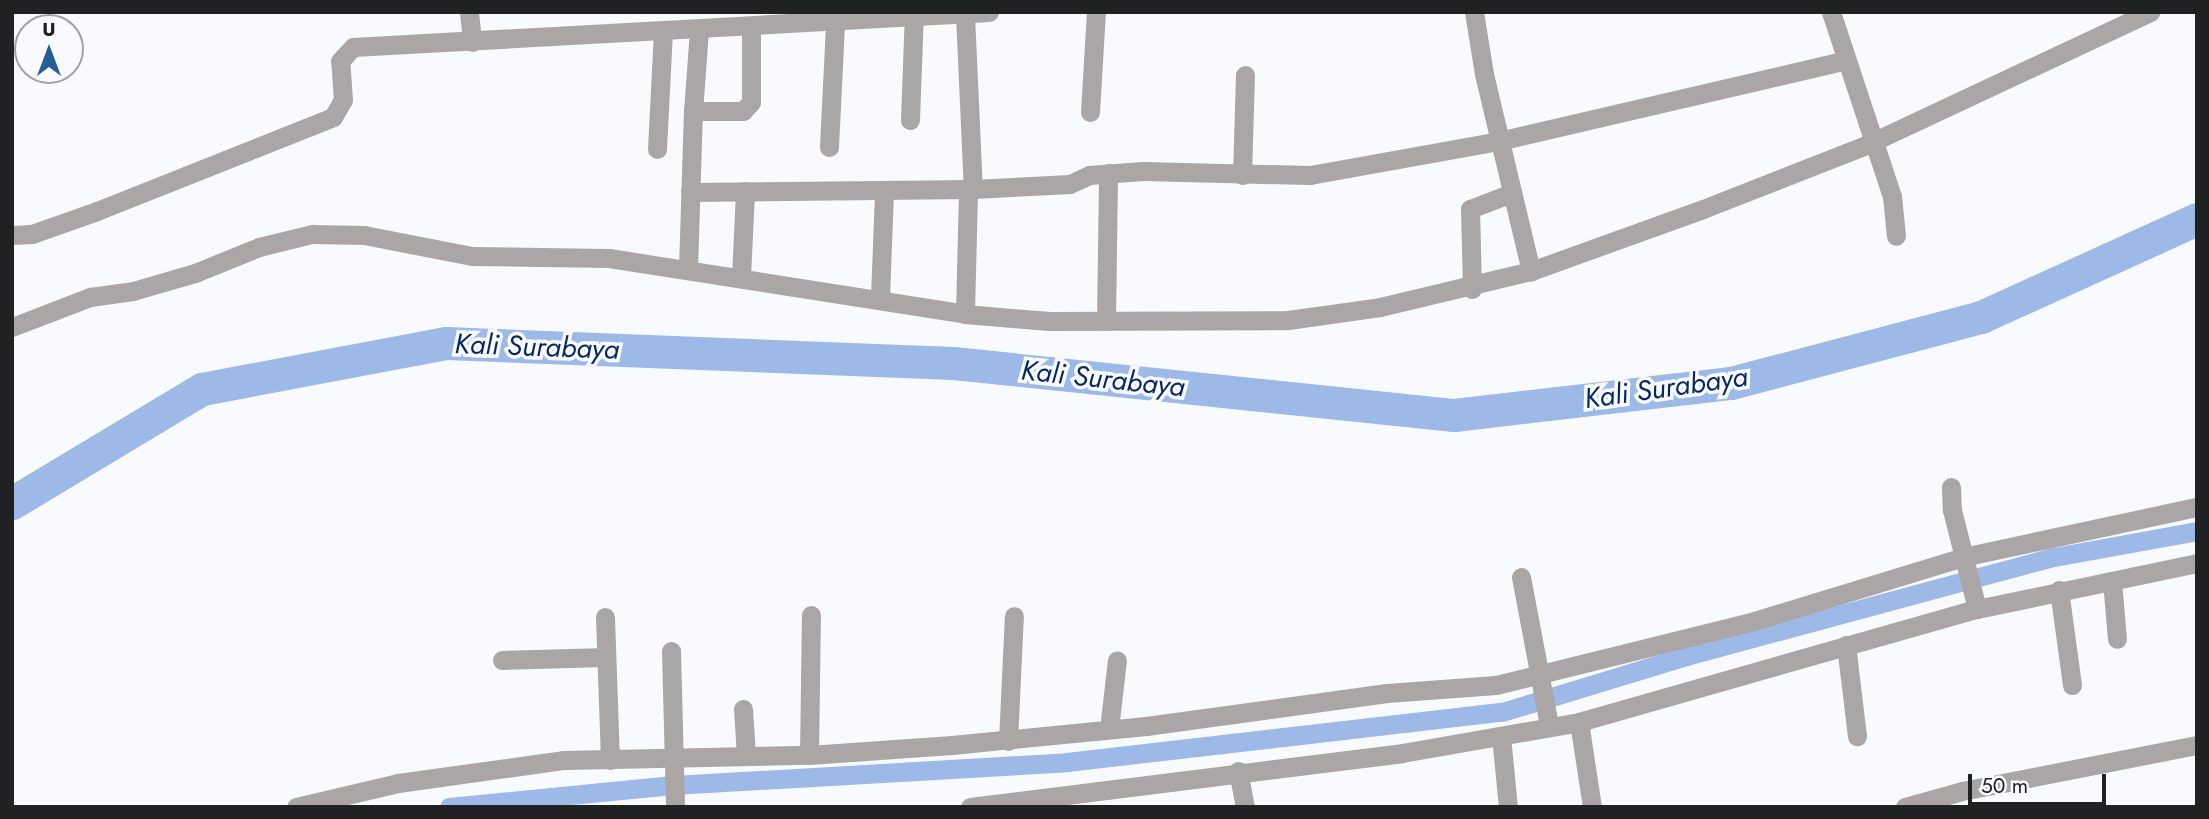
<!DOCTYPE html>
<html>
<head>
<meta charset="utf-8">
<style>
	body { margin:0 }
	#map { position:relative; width:2209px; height:819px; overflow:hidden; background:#f8fafe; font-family:Jost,sans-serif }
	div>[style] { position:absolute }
	.canal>* { height:19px; margin:-9.5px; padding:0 9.5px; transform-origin:9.5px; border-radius:9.5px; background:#9cb9e8 }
	.river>* { height:33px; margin:-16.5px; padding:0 16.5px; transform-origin:16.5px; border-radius:16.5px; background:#9cb9e8 }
	.minor>* { height:19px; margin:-9.5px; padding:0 9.5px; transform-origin:9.5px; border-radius:9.5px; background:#a9a6a5 }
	span { translate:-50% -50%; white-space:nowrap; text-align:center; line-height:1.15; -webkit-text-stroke:7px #f8fafe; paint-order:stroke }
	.water-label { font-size:28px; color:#06285e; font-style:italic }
	.frame { position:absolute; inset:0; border:14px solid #202123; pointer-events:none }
	.north { position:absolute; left:14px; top:14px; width:70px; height:70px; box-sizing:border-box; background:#f8fafe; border:2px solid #a2a3a6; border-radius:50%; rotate:0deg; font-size:19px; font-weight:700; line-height:28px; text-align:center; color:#202123 }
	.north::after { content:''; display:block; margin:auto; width:24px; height:32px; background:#255e95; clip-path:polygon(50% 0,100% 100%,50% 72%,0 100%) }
	.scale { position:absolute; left:1968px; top:774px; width:138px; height:32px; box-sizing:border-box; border:4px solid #202123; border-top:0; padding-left:9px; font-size:21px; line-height:24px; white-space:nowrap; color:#202123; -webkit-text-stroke:5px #f8fafe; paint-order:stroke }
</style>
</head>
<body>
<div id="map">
	<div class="canal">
		<i style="left:449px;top:807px;width:225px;rotate:-5.6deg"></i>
		<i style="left:673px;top:785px;width:395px;rotate:-3.3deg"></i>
		<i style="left:1067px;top:762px;width:438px;rotate:-6.6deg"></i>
		<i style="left:1502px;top:712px;width:192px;rotate:-16.9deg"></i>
		<i style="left:1686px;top:656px;width:381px;rotate:-15.1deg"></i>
		<i style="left:2054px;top:557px;width:145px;rotate:-10.3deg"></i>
	</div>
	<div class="river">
		<i style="left:12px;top:503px;width:222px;rotate:-31deg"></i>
		<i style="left:202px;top:389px;width:248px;rotate:-10.7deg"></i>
		<i style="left:446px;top:343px;width:507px;rotate:2.26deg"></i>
		<i style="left:953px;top:363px;width:504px;rotate:5.93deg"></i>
		<i style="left:1454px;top:415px;width:279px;rotate:-6.6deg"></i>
		<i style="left:1731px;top:383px;width:259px;rotate:-14.8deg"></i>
		<i style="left:1981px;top:317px;width:237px;rotate:-24.4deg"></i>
	</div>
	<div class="minor">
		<i style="left:469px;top:12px;width:30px;rotate:84deg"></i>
		<i style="left:1474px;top:12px;width:63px;rotate:80.8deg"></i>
		<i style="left:1484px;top:74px;width:203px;rotate:76.6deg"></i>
		<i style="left:1831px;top:12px;width:194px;rotate:71.7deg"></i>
		<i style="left:1892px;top:196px;width:40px;rotate:84.3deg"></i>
		<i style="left:965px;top:15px;width:174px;rotate:87.4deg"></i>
		<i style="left:699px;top:30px;width:81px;rotate:94.2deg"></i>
		<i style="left:693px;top:111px;width:50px"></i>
		<i style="left:743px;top:111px;width:12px;rotate:-48deg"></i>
		<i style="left:751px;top:102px;width:76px;rotate:-90deg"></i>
		<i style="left:1090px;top:112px;width:100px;rotate:-86.6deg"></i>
		<i style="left:910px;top:120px;width:108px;rotate:-87.9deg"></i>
		<i style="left:829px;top:147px;width:124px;rotate:-87.2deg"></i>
		<i style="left:657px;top:149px;width:118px;rotate:-87.1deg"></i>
		<i style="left:1242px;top:175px;width:100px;rotate:-88.3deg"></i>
		<i style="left:690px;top:192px;width:283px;rotate:-0.6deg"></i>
		<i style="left:973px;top:189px;width:97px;rotate:-3deg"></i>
		<i style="left:1070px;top:184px;width:21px;rotate:-25deg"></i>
		<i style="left:1089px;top:175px;width:54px;rotate:-4.2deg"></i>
		<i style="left:1143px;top:171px;width:167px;rotate:1.4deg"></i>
		<i style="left:1310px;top:175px;width:192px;rotate:-10.2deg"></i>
		<i style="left:1499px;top:141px;width:356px;rotate:-13.1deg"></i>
		<i style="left:12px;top:235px;width:20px;rotate:-3deg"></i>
		<i style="left:32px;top:234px;width:69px;rotate:-19.5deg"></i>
		<i style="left:97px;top:211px;width:254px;rotate:-21.7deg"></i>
		<i style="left:333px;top:117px;width:20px;rotate:-60deg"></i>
		<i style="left:343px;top:100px;width:39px;rotate:-94deg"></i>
		<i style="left:340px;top:61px;width:19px;rotate:-47deg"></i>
		<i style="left:353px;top:47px;width:637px;rotate:-3.15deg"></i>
		<i style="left:688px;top:269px;width:158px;rotate:-88.2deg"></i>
		<i style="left:741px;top:277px;width:86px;rotate:-87.3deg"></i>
		<i style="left:1472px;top:289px;width:80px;rotate:-91.4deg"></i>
		<i style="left:1470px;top:209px;width:45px;rotate:-20.9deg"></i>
		<i style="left:880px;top:297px;width:106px;rotate:-87.8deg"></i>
		<i style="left:965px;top:314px;width:125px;rotate:-88.6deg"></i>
		<i style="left:1106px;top:321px;width:148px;rotate:-89.2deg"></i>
		<i style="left:12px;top:327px;width:84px;rotate:-21deg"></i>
		<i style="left:90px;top:297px;width:43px;rotate:-7.9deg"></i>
		<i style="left:133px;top:291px;width:65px;rotate:-16.2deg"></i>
		<i style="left:195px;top:273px;width:69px;rotate:-22.1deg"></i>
		<i style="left:259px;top:247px;width:55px;rotate:-13.8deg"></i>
		<i style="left:312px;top:234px;width:52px;rotate:1.1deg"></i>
		<i style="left:364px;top:235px;width:110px;rotate:11deg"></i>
		<i style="left:472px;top:256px;width:137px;rotate:0.8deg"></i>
		<i style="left:609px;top:258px;width:360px;rotate:8.9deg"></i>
		<i style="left:965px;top:314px;width:84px;rotate:4.8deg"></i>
		<i style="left:1049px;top:321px;width:239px;rotate:-0.2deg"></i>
		<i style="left:1288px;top:320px;width:93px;rotate:-8deg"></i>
		<i style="left:1380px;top:307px;width:155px;rotate:-13.4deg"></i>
		<i style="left:1531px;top:271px;width:183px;rotate:-19.8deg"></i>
		<i style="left:1703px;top:209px;width:175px;rotate:-21.4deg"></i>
		<i style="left:1866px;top:145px;width:314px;rotate:-25.1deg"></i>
		<i style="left:1951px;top:487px;width:23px;rotate:88deg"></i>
		<i style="left:1952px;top:510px;width:102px;rotate:75.8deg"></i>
		<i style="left:1521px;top:577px;width:151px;rotate:79.3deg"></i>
		<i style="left:2112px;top:581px;width:58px;rotate:85.1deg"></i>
		<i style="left:2059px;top:590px;width:96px;rotate:82.2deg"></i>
		<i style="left:605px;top:617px;width:143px;rotate:88deg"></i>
		<i style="left:1846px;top:645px;width:92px;rotate:83.1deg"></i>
		<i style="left:671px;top:651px;width:156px;rotate:88.5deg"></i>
		<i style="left:502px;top:660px;width:104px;rotate:-1.7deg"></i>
		<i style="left:743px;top:709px;width:46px;rotate:86.3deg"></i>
		<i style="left:1579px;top:722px;width:86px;rotate:81.3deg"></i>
		<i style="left:1109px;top:729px;width:69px;rotate:-83.4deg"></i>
		<i style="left:1501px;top:736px;width:71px;rotate:84.4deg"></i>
		<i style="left:1008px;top:741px;width:125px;rotate:-87.3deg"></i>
		<i style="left:809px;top:755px;width:140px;rotate:-89.2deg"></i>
		<i style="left:1238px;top:771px;width:37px;rotate:79deg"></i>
		<i style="left:296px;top:807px;width:105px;rotate:-13.2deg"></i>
		<i style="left:398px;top:783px;width:168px;rotate:-7.9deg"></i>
		<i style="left:564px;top:760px;width:245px;rotate:-1.2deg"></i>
		<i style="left:809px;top:755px;width:143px;rotate:-4deg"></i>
		<i style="left:952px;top:745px;width:195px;rotate:-5.6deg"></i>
		<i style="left:1146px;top:726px;width:243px;rotate:-7.8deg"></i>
		<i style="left:1387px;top:693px;width:109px;rotate:-4.2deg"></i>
		<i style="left:1496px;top:685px;width:266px;rotate:-13.9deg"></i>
		<i style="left:1754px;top:621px;width:219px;rotate:-17deg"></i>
		<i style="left:1963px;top:557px;width:239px;rotate:-12.1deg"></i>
		<i style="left:970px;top:807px;width:435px;rotate:-7.1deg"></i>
		<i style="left:1402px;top:753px;width:180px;rotate:-9.9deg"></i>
		<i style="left:1579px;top:722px;width:414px;rotate:-15.9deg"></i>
		<i style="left:1977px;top:609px;width:225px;rotate:-11.8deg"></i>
		<i style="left:1905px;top:807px;width:59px;rotate:-15.7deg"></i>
		<i style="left:1962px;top:791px;width:239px;rotate:-11.1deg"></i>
	</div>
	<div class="water-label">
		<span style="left:537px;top:347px;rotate:2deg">Kali Surabaya</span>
		<span style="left:1103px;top:379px;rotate:6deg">Kali Surabaya</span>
		<span style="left:1666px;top:388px;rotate:-8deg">Kali Surabaya</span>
	</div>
	<div class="frame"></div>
	<div class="north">U</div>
	<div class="scale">50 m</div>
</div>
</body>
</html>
